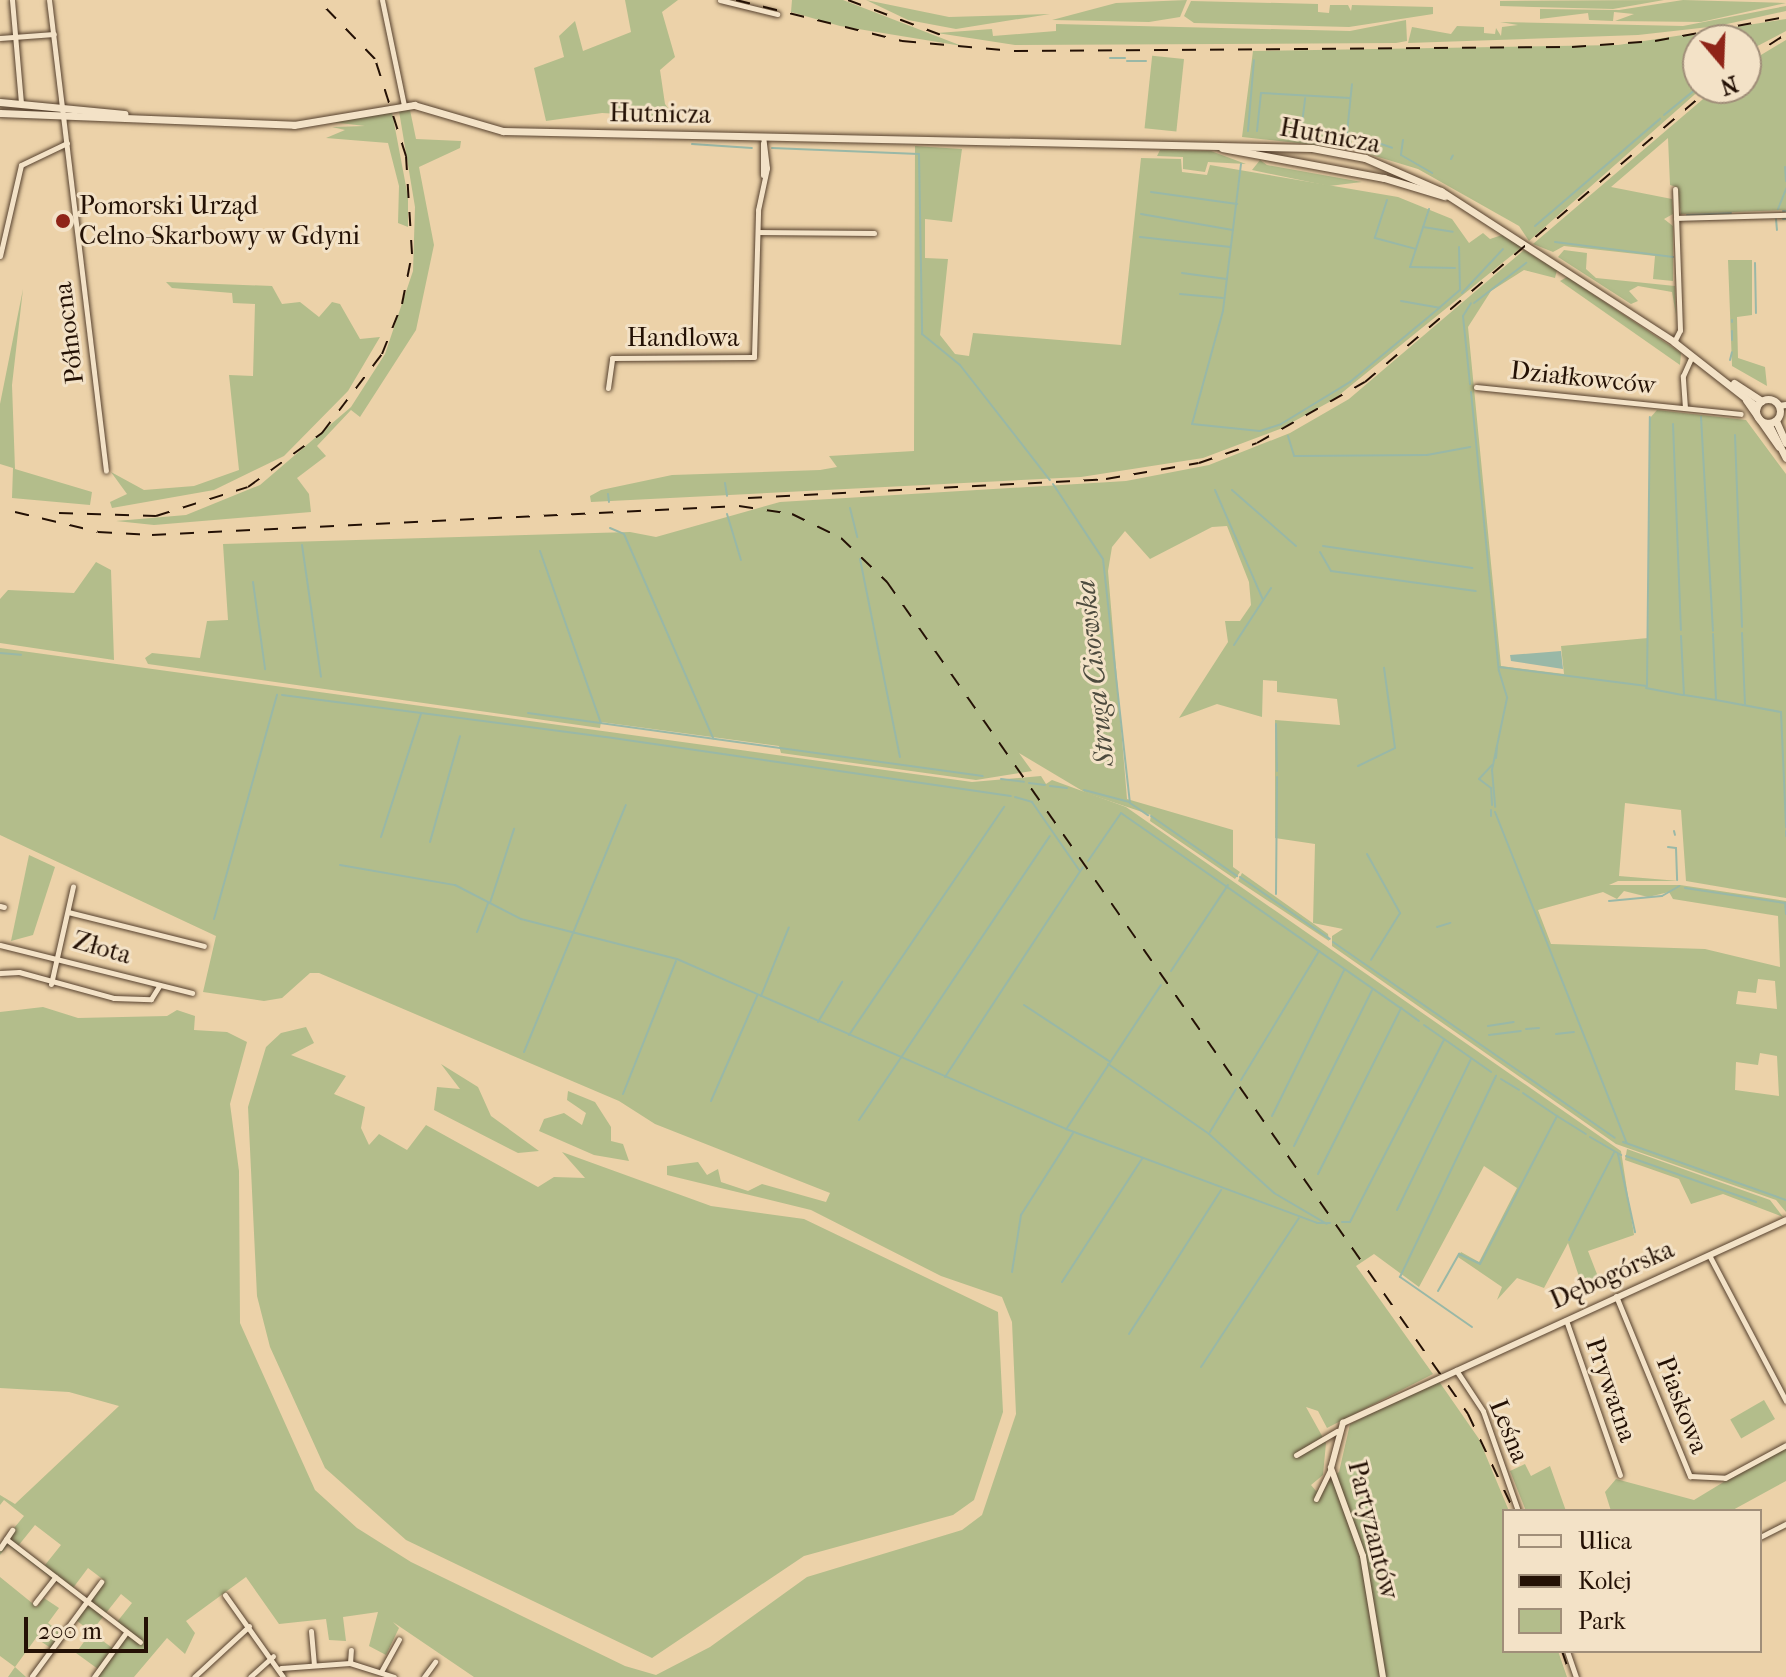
<!DOCTYPE html>
<html>
<head>
<meta charset="utf-8">
<style>
	body { margin:0 }
	#map { position:relative; width:1786px; height:1677px; overflow:hidden; background:#ecd2a9; font-family:"IM FELL French Canon",serif }
	div>[style] { position:absolute }
	.green>* { inset:0; background:#b3bd8b; transform-origin:0 0 }
	.water>* { inset:0; background:#99b8a7 }
	.stream>* { height:2px; margin:-1px; padding:0 1px; transform-origin:1px; border-radius:1px; background:#99b8a7 }
	.roads { filter:drop-shadow(0 0 2px #56412e) drop-shadow(0 0 2px #56412e) }
	.minor>* { height:5px; margin:-2.5px; padding:0 2.5px; transform-origin:2.5px; border-radius:2.5px; background:#f3e2c7 }
	.tertiary>* { height:6px; margin:-3px; padding:0 3px; transform-origin:3px; border-radius:3px; background:#f3e2c7 }
	.secondary>* { height:7px; margin:-3.5px; padding:0 3.5px; transform-origin:3.5px; border-radius:3.5px; background:#f3e2c7 }
	.secondary>.ring { margin:-3.5px; padding:0; box-sizing:content-box; background:none; border:7px solid #f3e2c7; border-radius:50% }
	.rail>* { height:2px; margin-top:-1px; transform-origin:0; background:repeating-linear-gradient(90deg,#241105 0 14px,transparent 0 28px) }
	.dots>* { width:22px; height:22px; translate:-50% -50%; box-sizing:border-box; border:4px solid #f3e2c7; border-radius:50% }
	span { translate:-50% -50%; white-space:nowrap; text-align:center; line-height:1.15; -webkit-text-stroke:6px #f3e2c7; paint-order:stroke }
	.street-label { font-size:26px; color:#241105 }
	.poi-label { font-size:26px; color:#241105 }
	.left { translate:0 -50%; text-align:left }
	.water-label { font-size:28px; color:#4d4b3e; font-style:italic }
	.legend { position:absolute; left:1502px; top:1509px; width:260px; height:144px; box-sizing:border-box; background:#f3e2c7; border:2px solid #a08e79; margin:0; padding:10px 14px; list-style:none; font-size:24px; color:#241105 }
	.legend li { display:flex; align-items:center; gap:16px; height:40px }
	.legend b { width:40px; border:2px solid #a08e79 }
	.north { position:absolute; left:1682px; top:24px; width:80px; height:80px; box-sizing:border-box; background:#f3e2c7; border:2px solid #a08e79; border-radius:50%; rotate:161deg; font-size:22px; font-weight:700; line-height:32px; text-align:center; color:#241105 }
	.north::after { content:''; display:block; margin:auto; width:28px; height:36px; background:#8f2418; clip-path:polygon(50% 0,100% 100%,50% 72%,0 100%) }
	.scale { position:absolute; left:24px; top:1617px; width:124px; height:36px; box-sizing:border-box; border:4px solid #241105; border-top:0; padding-left:10px; font-size:24px; line-height:28px; white-space:nowrap; color:#241105; -webkit-text-stroke:6px #f3e2c7; paint-order:stroke }
</style>
</head>
<body>
<div id="map">
	<div class="green">
		<i style="clip-path:polygon(625px 0,678px 0,662px 12px,675px 57px,660px 70px,665px 104px,675px 117px,602px 113px,546px 121px,534px 68px,564px 57px,559px 36px,575px 21px,583px 51px,631px 32px)"></i>
		<i style="clip-path:polygon(792px 0,843px 0,962px 46px,840px 26px,791px 12px)"></i>
		<i style="clip-path:polygon(866px 0,949px 17px,1050px 14px,956px 29px,908px 20px)"></i>
		<i style="clip-path:polygon(1187px 0,1180px 17px,1149px 22px,1052px 20px,1116px 3px)"></i>
		<i style="clip-path:polygon(1664px 0,1613px 9px,1500px 6px,1500px 1px)"></i>
		<i style="clip-path:polygon(1683px 0,1786px 3px,1701px 22px,1615px 21px,1634px 14px,1614px 12px,1613px 21px,1589px 20px,1588px 13px,1540px 19px,1540px 9px,1619px 10px)"></i>
		<i style="clip-path:polygon(1191px 1px,1318px 4px,1318px 12px,1329px 13px,1330px 5px,1348px 5px,1351px 11px,1352px 5px,1433px 7px,1433px 14px,1349px 27px,1194px 23px,1184px 16px)"></i>
		<i style="clip-path:polygon(1786px 6px,1786px 11px,1718px 26px,1638px 35px,1408px 43px,1412px 27px,1451px 34px,1457px 26px,1484px 27px,1484px 33px,1495px 34px,1496px 28px,1501px 36px,1502px 27px,1518px 25px,1500px 22px,1683px 26px)"></i>
		<i style="clip-path:polygon(1786px 19px,1786px 31px,1746px 52px,1746px 40px,1698px 40px,1702px 88px,1529px 241px,1519px 226px,1418px 169px,1355px 150px,1352px 136px,1352px 149px,1242px 137px,1253px 51px,1618px 45px)"></i>
		<i style="clip-path:polygon(1406px 20px,1407px 41px,1396px 43px,1015px 45px,937px 33px,992px 29px,993px 36px,1056px 31px,1056px 24px,1350px 31px)"></i>
		<i style="clip-path:polygon(1786px 40px,1786px 210px,1681px 214px,1677px 187px,1670px 185px,1668px 138px,1611px 187px,1672px 199px,1673px 214px,1664px 219px,1673px 226px,1673px 281px,1653px 279px,1655px 256px,1564px 246px,1553px 252px,1533px 244px,1716px 88px,1746px 88px,1746px 64px)"></i>
		<i style="left:1184px;top:59px;width:73px;height:32px;rotate:96deg"></i>
		<i style="clip-path:polygon(410px 110px,416px 139px,461px 141px,460px 148px,419px 167px,434px 245px,416px 330px,360px 417px,351px 410px,317px 446px,326px 456px,297px 478px,309px 494px,311px 512px,154px 525px,116px 521px,186px 515px,260px 485px,351px 407px,385px 354px,413px 271px,415px 207px,399px 111px)"></i>
		<i style="clip-path:polygon(392px 112px,408px 197px,408px 227px,398px 223px,399px 186px,388px 143px,326px 138px,345px 130px,332px 127px,365px 126px,331px 122px)"></i>
		<i style="clip-path:polygon(915px 146px,962px 149px,952px 222px,925px 219px,925px 258px,948px 259px,940px 335px,955px 354px,969px 356px,973px 333px,1121px 345px,1141px 158px,1181px 159px,1182px 172px,1207px 175px,1210px 165px,1398px 197px,1452px 219px,1469px 243px,1483px 233px,1490px 239px,1502px 235px,1522px 247px,1333px 400px,1280px 429px,1203px 458px,1081px 477px,591px 502px,590px 496px,601px 490px,672px 475px,820px 470px,837px 467px,829px 456px,914px 451px)"></i>
		<i style="clip-path:polygon(1160px 150px,1211px 151px,1246px 164px,1208px 162px,1205px 172px,1183px 169px,1183px 157px,1157px 156px)"></i>
		<i style="clip-path:polygon(1260px 160px,1267px 165px,1362px 182px,1329px 186px,1252px 170px)"></i>
		<i style="clip-path:polygon(evenodd,1524px 250px,1557px 270px,1555px 278px,1524px 270px,1491px 291px,1468px 327px,1501px 666px,1564px 674px,1561px 646px,1648px 638px,1650px 418px,1657px 410px,1746px 420px,1786px 474px,1786px 898px,1686px 881px,1681px 810px,1625px 803px,1619px 876px,1679px 881px,1618px 881px,1609px 885px,1680px 885px,1786px 901px,1786px 1212px,1776px 1200px,1616px 1144px,1332px 946px,1332px 936px,1343px 929px,1313px 923px,1315px 844px,1275px 838px,1275px 720px,1340px 725px,1337px 699px,1277px 692px,1277px 681px,1263px 680px,1262px 717px,1217px 704px,1179px 718px,1228px 642px,1225px 621px,1240px 621px,1251px 605px,1249px 582px,1227px 526px,1212px 527px,1150px 559px,1125px 531px,1112px 547px,1108px 571px,1127px 799px,1233px 830px,1233px 867px,1240px 872px,1235px 879px,1150px 821px,1151px 815px,1086px 793px,1019px 753px,1032px 771px,976px 780px,781px 753px,779px 746px,601px 722px,600px 728px,148px 664px,145px 658px,152px 653px,200px 658px,207px 621px,228px 620px,223px 544px,630px 532px,656px 537px,780px 502px,1126px 481px,1209px 465px,1290px 433px,1349px 399px,1524px 250px,1624px 891px,1648px 897px,1669px 892px,1673px 899px,1778px 916px,1780px 967px,1705px 949px,1551px 944px,1538px 910px,1603px 892px,1617px 899px,1624px 891px,1524px 250px,1758px 979px,1775px 981px,1777px 1009px,1736px 1004px,1738px 991px,1756px 993px,1758px 979px,1524px 250px,1760px 1053px,1777px 1056px,1779px 1096px,1735px 1090px,1736px 1062px,1758px 1065px,1760px 1053px)"></i>
		<i style="clip-path:polygon(1564px 250px,1587px 253px,1586px 269px,1596px 278px,1675px 286px,1676px 315px,1672px 292px,1638px 286px,1629px 291px,1638px 301px,1631px 304px,1558px 257px)"></i>
		<i style="clip-path:polygon(1728px 260px,1752px 260px,1752px 315px,1737px 317px,1738px 358px,1765px 367px,1767px 386px,1732px 366px)"></i>
		<i style="clip-path:polygon(1567px 277px,1681px 353px,1680px 365px,1560px 281px)"></i>
		<i style="clip-path:polygon(166px 282px,272px 286px,282px 304px,300px 302px,319px 317px,332px 302px,340px 304px,360px 339px,380px 337px,348px 391px,284px 456px,214px 490px,112px 508px,110px 502px,127px 494px,111px 472px,144px 490px,194px 486px,239px 470px,229px 375px,253px 376px,255px 304px,233px 303px,232px 293px,172px 288px)"></i>
		<i style="clip-path:polygon(23px 289px,12px 385px,15px 469px,92px 492px,90px 505px,12px 498px,13px 468px,0 464px,0 404px)"></i>
		<i style="clip-path:polygon(96px 562px,111px 570px,114px 660px,0 643px,0 599px,8px 590px,74px 593px)"></i>
		<i style="clip-path:polygon(evenodd,0 648px,972px 782px,1041px 776px,1046px 784px,1052px 780px,1126px 807px,1621px 1151px,1634px 1235px,1588px 1251px,1602px 1287px,1585px 1295px,1568px 1243px,1544px 1288px,1517px 1278px,1497px 1300px,1502px 1287px,1458px 1257px,1461px 1252px,1479px 1262px,1517px 1188px,1484px 1166px,1419px 1287px,1374px 1254px,1356px 1266px,1433px 1374px,1327px 1428px,1318px 1411px,1306px 1407px,1326px 1443px,1323px 1475px,1311px 1485px,1316px 1491px,1339px 1472px,1350px 1424px,1438px 1380px,1479px 1439px,1509px 1511px,1504px 1511px,1504px 1651px,1558px 1651px,1567px 1677px,474px 1677px,393px 1622px,399px 1628px,386px 1655px,369px 1646px,378px 1612px,343px 1617px,346px 1641px,329px 1640px,326px 1619px,279px 1624px,246px 1577px,186px 1621px,195px 1633px,185px 1654px,167px 1638px,134px 1677px,92px 1677px,98px 1669px,76px 1653px,91px 1632px,76px 1620px,105px 1581px,88px 1568px,70px 1592px,8px 1545px,0 1555px,0 1545px,24px 1516px,4px 1500px,0 1505px,0 1495px,15px 1504px,119px 1406px,69px 1392px,0 1388px,0 1012px,43px 1007px,78px 1018px,167px 1016px,177px 1010px,195px 1016px,194px 1030px,227px 1032px,247px 1042px,230px 1104px,239px 1171px,240px 1323px,315px 1490px,357px 1528px,411px 1562px,625px 1666px,656px 1675px,710px 1647px,807px 1577px,962px 1530px,982px 1515px,1016px 1414px,1012px 1322px,1002px 1297px,941px 1276px,811px 1210px,667px 1175px,667px 1166px,698px 1162px,707px 1175px,718px 1169px,721px 1182px,748px 1191px,762px 1184px,826px 1202px,830px 1193px,655px 1124px,619px 1101px,319px 973px,310px 973px,282px 998px,264px 1001px,203px 992px,216px 936px,0 835px,0 648px,35px 1525px,61px 1545px,45px 1565px,18px 1546px,35px 1525px,0 648px,121px 1594px,132px 1603px,117px 1622px,129px 1631px,115px 1650px,91px 1632px,121px 1594px)"></i>
		<i style="clip-path:polygon(29px 855px,55px 867px,33px 935px,11px 941px)"></i>
		<i style="clip-path:polygon(1242px 873px,1328px 934px,1329px 941px,1238px 881px)"></i>
		<i style="clip-path:polygon(306px 1027px,314px 1043px,291px 1055px,346px 1076px,334px 1094px,365px 1107px,361px 1128px,369px 1145px,379px 1134px,407px 1150px,426px 1125px,538px 1187px,554px 1177px,585px 1178px,562px 1152px,711px 1206px,804px 1219px,998px 1312px,1003px 1412px,974px 1500px,953px 1515px,804px 1556px,652px 1658px,406px 1540px,325px 1468px,270px 1347px,257px 1296px,248px 1107px,266px 1047px,281px 1033px)"></i>
		<i style="clip-path:polygon(441px 1064px,478px 1087px,491px 1116px,539px 1151px,518px 1153px,434px 1110px,437px 1087px,460px 1089px)"></i>
		<i style="clip-path:polygon(568px 1091px,595px 1102px,611px 1127px,611px 1141px,623px 1144px,629px 1161px,594px 1155px,539px 1131px,544px 1119px,564px 1113px,582px 1125px,586px 1113px,567px 1100px)"></i>
		<i style="clip-path:polygon(1627px 1149px,1770px 1200px,1783px 1217px,1723px 1194px,1691px 1204px,1679px 1179px,1625px 1160px)"></i>
		<i style="left:1764px;top:1400px;width:22px;height:39px;rotate:60deg"></i>
		<i style="clip-path:polygon(1786px 1444px,1786px 1481px,1731px 1511px,1611px 1511px,1605px 1492px,1616px 1479px,1694px 1500px)"></i>
		<i style="clip-path:polygon(1525px 1464px,1531px 1476px,1550px 1466px,1566px 1511px,1526px 1511px,1510px 1471px)"></i>
		<i style="clip-path:polygon(0 1577px,37px 1607px,44px 1598px,59px 1608px,48px 1623px,63px 1634px,52px 1649px,36px 1638px,15px 1667px,26px 1677px,8px 1677px,15px 1667px,0 1656px)"></i>
	</div>
	<div class="water">
		<i style="clip-path:polygon(1561px 651px,1563px 669px,1511px 661px,1510px 655px)"></i>
	</div>
	<div class="stream">
		<i style="left:1110px;top:58px;width:15px"></i>
		<i style="left:1127px;top:61px;width:19px"></i>
		<i style="left:1664px;top:115px;width:41px;rotate:-39.1deg"></i>
		<i style="left:1248px;top:131px;width:71px;rotate:-85.2deg"></i>
		<i style="left:1257px;top:131px;width:38px;rotate:-84deg"></i>
		<i style="left:1261px;top:93px;width:89px;rotate:3.2deg"></i>
		<i style="left:1301px;top:132px;width:34px;rotate:-83deg"></i>
		<i style="left:1347px;top:133px;width:49px;rotate:-84.2deg"></i>
		<i style="left:1358px;top:136px;width:36px;rotate:19deg"></i>
		<i style="left:1403px;top:140px;width:15px;rotate:98deg"></i>
		<i style="left:1401px;top:155px;width:36px;rotate:30deg"></i>
		<i style="left:692px;top:144px;width:60px;rotate:3.8deg"></i>
		<i style="left:772px;top:148px;width:147px;rotate:2.3deg"></i>
		<i style="left:919px;top:154px;width:180px;rotate:89deg"></i>
		<i style="left:922px;top:334px;width:49px;rotate:39.2deg"></i>
		<i style="left:960px;top:365px;width:146px;rotate:52deg"></i>
		<i style="left:1451px;top:159px;width:4px;rotate:-63deg"></i>
		<i style="left:1241px;top:164px;width:148px;rotate:97deg"></i>
		<i style="left:1223px;top:311px;width:117px;rotate:105.3deg"></i>
		<i style="left:1192px;top:424px;width:68px;rotate:5.9deg"></i>
		<i style="left:1260px;top:431px;width:22px;rotate:-18deg"></i>
		<i style="left:1281px;top:424px;width:81px;rotate:-31.3deg"></i>
		<i style="left:1350px;top:382px;width:116px;rotate:-39.7deg"></i>
		<i style="left:1785px;top:167px;width:14px;rotate:86deg"></i>
		<i style="left:1151px;top:192px;width:87px;rotate:7.9deg"></i>
		<i style="left:1387px;top:200px;width:40px;rotate:108deg"></i>
		<i style="left:1375px;top:238px;width:42px;rotate:15deg"></i>
		<i style="left:1429px;top:209px;width:61px;rotate:108.1deg"></i>
		<i style="left:1410px;top:267px;width:45px;rotate:1.3deg"></i>
		<i style="left:1778px;top:209px;width:22px;rotate:-68deg"></i>
		<i style="left:1783px;top:211px;width:3px"></i>
		<i style="left:1141px;top:214px;width:93px;rotate:9.9deg"></i>
		<i style="left:1687px;top:215px;width:44px;rotate:-2.6deg"></i>
		<i style="left:1776px;top:219px;width:11px;rotate:85deg"></i>
		<i style="left:1783px;top:219px;width:3px"></i>
		<i style="left:1535px;top:226px;width:165px;rotate:-40.6deg"></i>
		<i style="left:1423px;top:227px;width:30px;rotate:9deg"></i>
		<i style="left:1140px;top:237px;width:91px;rotate:6.3deg"></i>
		<i style="left:1555px;top:242px;width:119px;rotate:7.2deg"></i>
		<i style="left:1755px;top:263px;width:50px;rotate:88.9deg"></i>
		<i style="left:1182px;top:273px;width:45px;rotate:7.6deg"></i>
		<i style="left:1462px;top:293px;width:60px;rotate:-47deg"></i>
		<i style="left:1180px;top:294px;width:43px;rotate:5.3deg"></i>
		<i style="left:1401px;top:301px;width:39px;rotate:10deg"></i>
		<i style="left:1439px;top:308px;width:28px;rotate:-41deg"></i>
		<i style="left:1460px;top:290px;width:43px;rotate:-91.3deg"></i>
		<i style="left:1474px;top:303px;width:66px;rotate:-37.6deg"></i>
		<i style="left:1732px;top:320px;width:2px;rotate:90deg"></i>
		<i style="left:1732px;top:331px;width:9px;rotate:90deg"></i>
		<i style="left:1730px;top:360px;width:8px;rotate:-76deg"></i>
		<i style="left:1470px;top:384px;width:68px;rotate:-95.9deg"></i>
		<i style="left:1463px;top:316px;width:15px;rotate:-58deg"></i>
		<i style="left:1471px;top:392px;width:280px;rotate:84.3deg"></i>
		<i style="left:1499px;top:671px;width:28px;rotate:73deg"></i>
		<i style="left:1507px;top:698px;width:74px;rotate:101.8deg"></i>
		<i style="left:1492px;top:770px;width:37px;rotate:85deg"></i>
		<i style="left:1701px;top:417px;width:214px;rotate:86.8deg"></i>
		<i style="left:1673px;top:424px;width:206px;rotate:87.8deg"></i>
		<i style="left:1735px;top:435px;width:192px;rotate:87.9deg"></i>
		<i style="left:1288px;top:436px;width:21px;rotate:73deg"></i>
		<i style="left:1294px;top:456px;width:133px;rotate:-0.4deg"></i>
		<i style="left:1427px;top:455px;width:44px;rotate:-10.5deg"></i>
		<i style="left:725px;top:483px;width:13px;rotate:81deg"></i>
		<i style="left:1053px;top:484px;width:90px;rotate:56.3deg"></i>
		<i style="left:1103px;top:559px;width:245px;rotate:83.7deg"></i>
		<i style="left:1130px;top:803px;width:22px;rotate:34deg"></i>
		<i style="left:1215px;top:490px;width:120px;rotate:66.4deg"></i>
		<i style="left:1232px;top:490px;width:85px;rotate:41.2deg"></i>
		<i style="left:608px;top:494px;width:8px;rotate:83deg"></i>
		<i style="left:850px;top:508px;width:30px;rotate:76deg"></i>
		<i style="left:727px;top:514px;width:48px;rotate:73.1deg"></i>
		<i style="left:610px;top:528px;width:15px;rotate:23deg"></i>
		<i style="left:624px;top:534px;width:223px;rotate:66.4deg"></i>
		<i style="left:302px;top:545px;width:133px;rotate:81.8deg"></i>
		<i style="left:1323px;top:546px;width:151px;rotate:8.4deg"></i>
		<i style="left:540px;top:551px;width:182px;rotate:70.5deg"></i>
		<i style="left:1320px;top:552px;width:22px;rotate:60deg"></i>
		<i style="left:1331px;top:571px;width:146px;rotate:7.9deg"></i>
		<i style="left:860px;top:559px;width:202px;rotate:78.6deg"></i>
		<i style="left:253px;top:582px;width:88px;rotate:82.1deg"></i>
		<i style="left:1742px;top:633px;width:71px;rotate:87.6deg"></i>
		<i style="left:1713px;top:634px;width:66px;rotate:87.4deg"></i>
		<i style="left:1716px;top:700px;width:66px;rotate:10.5deg"></i>
		<i style="left:1781px;top:712px;width:115px;rotate:87.5deg"></i>
		<i style="left:1681px;top:636px;width:59px;rotate:87.1deg"></i>
		<i style="left:1684px;top:695px;width:31px;rotate:9deg"></i>
		<i style="left:1234px;top:645px;width:68px;rotate:-57deg"></i>
		<i style="left:0;top:653px;width:21px;rotate:5deg"></i>
		<i style="left:1499px;top:667px;width:149px;rotate:7.3deg"></i>
		<i style="left:1647px;top:686px;width:269px;rotate:-89.4deg"></i>
		<i style="left:1646px;top:688px;width:37px;rotate:11deg"></i>
		<i style="left:282px;top:695px;width:326px;rotate:7.4deg"></i>
		<i style="left:528px;top:713px;width:459px;rotate:7.9deg"></i>
		<i style="left:1276px;top:724px;width:47px;rotate:88.8deg"></i>
		<i style="left:606px;top:737px;width:409px;rotate:8.3deg"></i>
		<i style="left:1496px;top:758px;width:11px;rotate:-85deg"></i>
		<i style="left:1358px;top:766px;width:41px;rotate:-25.9deg"></i>
		<i style="left:1395px;top:748px;width:81px;rotate:-97.8deg"></i>
		<i style="left:1001px;top:779px;width:23px;rotate:7deg"></i>
		<i style="left:1029px;top:783px;width:16px;rotate:7deg"></i>
		<i style="left:1050px;top:786px;width:17px;rotate:7deg"></i>
		<i style="left:1084px;top:790px;width:47px;rotate:14.9deg"></i>
		<i style="left:1015px;top:797px;width:18px;rotate:16deg"></i>
		<i style="left:1032px;top:802px;width:83px;rotate:55.3deg"></i>
		<i style="left:1492px;top:805px;width:17px;rotate:-93deg"></i>
		<i style="left:1491px;top:788px;width:15px;rotate:-143deg"></i>
		<i style="left:1479px;top:779px;width:19px;rotate:-47deg"></i>
		<i style="left:1495px;top:812px;width:356px;rotate:68.3deg"></i>
		<i style="left:1151px;top:816px;width:105px;rotate:34.9deg"></i>
		<i style="left:1491px;top:816px;width:6px;rotate:-90deg"></i>
		<i style="left:1674px;top:831px;width:4px;rotate:76deg"></i>
		<i style="left:1786px;top:831px;width:5px;rotate:90deg"></i>
		<i style="left:381px;top:837px;width:129px;rotate:-72deg"></i>
		<i style="left:430px;top:842px;width:110px;rotate:-74.2deg"></i>
		<i style="left:1668px;top:847px;width:8px;rotate:7deg"></i>
		<i style="left:1676px;top:848px;width:32px;rotate:88deg"></i>
		<i style="left:1367px;top:854px;width:68px;rotate:60.8deg"></i>
		<i style="left:1400px;top:913px;width:55px;rotate:121.7deg"></i>
		<i style="left:1088px;top:861px;width:58px;rotate:-55.5deg"></i>
		<i style="left:1121px;top:813px;width:341px;rotate:34.9deg"></i>
		<i style="left:340px;top:865px;width:117px;rotate:9.9deg"></i>
		<i style="left:455px;top:885px;width:74px;rotate:27.3deg"></i>
		<i style="left:521px;top:919px;width:161px;rotate:14.4deg"></i>
		<i style="left:677px;top:959px;width:425px;rotate:23.6deg"></i>
		<i style="left:1066px;top:1129px;width:268px;rotate:20.5deg"></i>
		<i style="left:1317px;top:1223px;width:13px"></i>
		<i style="left:1240px;top:877px;width:109px;rotate:34.6deg"></i>
		<i style="left:1685px;top:888px;width:101px;rotate:8.5deg"></i>
		<i style="left:1276px;top:894px;width:117px;rotate:-89.5deg"></i>
		<i style="left:1609px;top:901px;width:53px;rotate:-5.4deg"></i>
		<i style="left:1662px;top:896px;width:20px;rotate:-30deg"></i>
		<i style="left:490px;top:903px;width:78px;rotate:-72deg"></i>
		<i style="left:1785px;top:903px;width:11px;rotate:85deg"></i>
		<i style="left:214px;top:919px;width:233px;rotate:-74.3deg"></i>
		<i style="left:1437px;top:927px;width:14px;rotate:-17deg"></i>
		<i style="left:477px;top:932px;width:31px;rotate:-69deg"></i>
		<i style="left:1333px;top:942px;width:343px;rotate:34.8deg"></i>
		<i style="left:1171px;top:971px;width:103px;rotate:-56.5deg"></i>
		<i style="left:761px;top:996px;width:74px;rotate:-67.9deg"></i>
		<i style="left:1024px;top:1005px;width:102px;rotate:33.4deg"></i>
		<i style="left:818px;top:1022px;width:47px;rotate:-59deg"></i>
		<i style="left:1424px;top:1025px;width:82px;rotate:35deg"></i>
		<i style="left:1488px;top:1026px;width:26px;rotate:-9deg"></i>
		<i style="left:1526px;top:1029px;width:13px;rotate:-4deg"></i>
		<i style="left:1556px;top:1034px;width:18px;rotate:-6deg"></i>
		<i style="left:849px;top:1035px;width:276px;rotate:-55.8deg"></i>
		<i style="left:1489px;top:1035px;width:32px;rotate:-7deg"></i>
		<i style="left:524px;top:1052px;width:267px;rotate:-67.6deg"></i>
		<i style="left:1108px;top:1064px;width:123px;rotate:34.7deg"></i>
		<i style="left:1209px;top:1134px;width:88px;rotate:42.2deg"></i>
		<i style="left:1274px;top:1193px;width:61px;rotate:30.3deg"></i>
		<i style="left:945px;top:1077px;width:251px;rotate:-56.7deg"></i>
		<i style="left:1501px;top:1079px;width:21px;rotate:31deg"></i>
		<i style="left:1241px;top:1080px;width:151px;rotate:-58.8deg"></i>
		<i style="left:1523px;top:1093px;width:41px;rotate:34.1deg"></i>
		<i style="left:623px;top:1094px;width:143px;rotate:-68.3deg"></i>
		<i style="left:711px;top:1101px;width:115px;rotate:-66.3deg"></i>
		<i style="left:1272px;top:1116px;width:163px;rotate:-63.7deg"></i>
		<i style="left:859px;top:1120px;width:342px;rotate:-56.1deg"></i>
		<i style="left:1067px;top:1128px;width:171px;rotate:-56.7deg"></i>
		<i style="left:1210px;top:1132px;width:50px;rotate:-58.8deg"></i>
		<i style="left:1590px;top:1137px;width:36px;rotate:30deg"></i>
		<i style="left:1623px;top:1142px;width:173px;rotate:19.6deg"></i>
		<i style="left:1294px;top:1146px;width:174px;rotate:-63.4deg"></i>
		<i style="left:1618px;top:1154px;width:80px;rotate:77.7deg"></i>
		<i style="left:1626px;top:1156px;width:138px;rotate:19.5deg"></i>
		<i style="left:1318px;top:1174px;width:186px;rotate:-63.4deg"></i>
		<i style="left:1401px;top:1008px;width:22px;rotate:36deg"></i>
		<i style="left:1397px;top:1210px;width:168px;rotate:-63.9deg"></i>
		<i style="left:1342px;top:1222px;width:8px"></i>
		<i style="left:1350px;top:1222px;width:205px;rotate:-62.7deg"></i>
		<i style="left:1569px;top:1240px;width:98px;rotate:-62.7deg"></i>
		<i style="left:1012px;top:1272px;width:58px;rotate:-81deg"></i>
		<i style="left:1021px;top:1215px;width:97px;rotate:-57.6deg"></i>
		<i style="left:1062px;top:1282px;width:147px;rotate:-57deg"></i>
		<i style="left:1438px;top:1291px;width:43px;rotate:-60.4deg"></i>
		<i style="left:1459px;top:1254px;width:23px;rotate:25deg"></i>
		<i style="left:1480px;top:1264px;width:167px;rotate:-62.5deg"></i>
		<i style="left:1557px;top:1116px;width:34px;rotate:32deg"></i>
		<i style="left:1472px;top:1327px;width:88px;rotate:-145.2deg"></i>
		<i style="left:1400px;top:1277px;width:223px;rotate:-64.5deg"></i>
		<i style="left:1129px;top:1334px;width:171px;rotate:-57.4deg"></i>
		<i style="left:1201px;top:1367px;width:178px;rotate:-56.7deg"></i>
	</div>
	<div class="roads">
		<div class="minor">
			<i style="left:12px;top:0;width:103px;rotate:85deg"></i>
			<i style="left:49px;top:0;width:474px;rotate:83.1deg"></i>
			<i style="left:382px;top:0;width:107px;rotate:78.2deg"></i>
			<i style="left:720px;top:0;width:59px;rotate:13.8deg"></i>
			<i style="left:0;top:38px;width:54px;rotate:-4.2deg"></i>
			<i style="left:763px;top:175px;width:32px;rotate:-90deg"></i>
			<i style="left:1676px;top:218px;width:110px;rotate:-1.6deg"></i>
			<i style="left:758px;top:232px;width:116px;rotate:0.5deg"></i>
			<i style="left:0;top:256px;width:93px;rotate:-77deg"></i>
			<i style="left:21px;top:165px;width:51px;rotate:-25.6deg"></i>
			<i style="left:1674px;top:342px;width:13px;rotate:-63deg"></i>
			<i style="left:1680px;top:330px;width:141px;rotate:-92deg"></i>
			<i style="left:1476px;top:387px;width:266px;rotate:5.8deg"></i>
			<i style="left:608px;top:388px;width:30px;rotate:-82deg"></i>
			<i style="left:612px;top:358px;width:142px;rotate:-0.4deg"></i>
			<i style="left:754px;top:357px;width:147px;rotate:-88.4deg"></i>
			<i style="left:758px;top:210px;width:43px;rotate:-77.9deg"></i>
			<i style="left:767px;top:168px;width:32px;rotate:-97deg"></i>
			<i style="left:1685px;top:408px;width:32px;rotate:-94deg"></i>
			<i style="left:1683px;top:376px;width:22px;rotate:-66deg"></i>
			<i style="left:0;top:906px;width:4px;rotate:14deg"></i>
			<i style="left:68px;top:912px;width:140px;rotate:14deg"></i>
			<i style="left:0;top:945px;width:198px;rotate:14deg"></i>
			<i style="left:0;top:973px;width:19px;rotate:-3deg"></i>
			<i style="left:19px;top:972px;width:98px;rotate:15.3deg"></i>
			<i style="left:114px;top:998px;width:37px;rotate:2deg"></i>
			<i style="left:151px;top:999px;width:15px;rotate:-58deg"></i>
			<i style="left:51px;top:984px;width:100px;rotate:-77.3deg"></i>
			<i style="left:1709px;top:1255px;width:165px;rotate:62.2deg"></i>
			<i style="left:1616px;top:1296px;width:195px;rotate:67.7deg"></i>
			<i style="left:1690px;top:1476px;width:35px;rotate:3deg"></i>
			<i style="left:1725px;top:1478px;width:69px;rotate:-28.4deg"></i>
			<i style="left:1566px;top:1320px;width:164px;rotate:70.8deg"></i>
			<i style="left:1456px;top:1370px;width:49px;rotate:56.6deg"></i>
			<i style="left:1483px;top:1411px;width:106px;rotate:70.7deg"></i>
			<i style="left:1296px;top:1455px;width:48px;rotate:-30.3deg"></i>
			<i style="left:1316px;top:1499px;width:34px;rotate:-64deg"></i>
			<i style="left:1760px;top:1537px;width:29px;rotate:-27deg"></i>
			<i style="left:6px;top:1539px;width:169px;rotate:37.5deg"></i>
			<i style="left:0;top:1548px;width:22px;rotate:-56deg"></i>
			<i style="left:225px;top:1595px;width:100px;rotate:54.7deg"></i>
			<i style="left:35px;top:1603px;width:33px;rotate:-52deg"></i>
			<i style="left:311px;top:1631px;width:33px;rotate:85deg"></i>
			<i style="left:1567px;top:1651px;width:28px;rotate:71deg"></i>
			<i style="left:350px;top:1663px;width:13px;rotate:-86deg"></i>
			<i style="left:281px;top:1668px;width:69px;rotate:-4.1deg"></i>
			<i style="left:350px;top:1663px;width:46px;rotate:17.7deg"></i>
			<i style="left:382px;top:1670px;width:35px;rotate:-61deg"></i>
			<i style="left:32px;top:1676px;width:117px;rotate:-53.7deg"></i>
			<i style="left:94px;top:1677px;width:53px;rotate:-54.2deg"></i>
			<i style="left:194px;top:1677px;width:75px;rotate:-42.8deg"></i>
			<i style="left:250px;top:1677px;width:31px;rotate:-42deg"></i>
			<i style="left:424px;top:1677px;width:19px;rotate:-54deg"></i>
		</div>
		<div class="tertiary">
			<i style="left:1779px;top:406px;width:7px;rotate:-8deg"></i>
			<i style="left:1383px;top:1677px;width:123px;rotate:-99.4deg"></i>
			<i style="left:1363px;top:1556px;width:94px;rotate:-110deg"></i>
			<i style="left:1331px;top:1468px;width:47px;rotate:-75.1deg"></i>
			<i style="left:1343px;top:1423px;width:487px;rotate:-24.6deg"></i>
		</div>
		<div class="secondary">
			<i style="left:0;top:102px;width:125px;rotate:5.5deg"></i>
			<i style="left:0;top:113px;width:294px;rotate:2.3deg"></i>
			<i style="left:294px;top:125px;width:122px;rotate:-9.5deg"></i>
			<i style="left:414px;top:105px;width:93px;rotate:16.3deg"></i>
			<i style="left:503px;top:131px;width:809px;rotate:1.2deg"></i>
			<i style="left:1312px;top:148px;width:54px;rotate:10.7deg"></i>
			<i style="left:1365px;top:158px;width:83px;rotate:23.5deg"></i>
			<i style="left:1441px;top:191px;width:278px;rotate:32.9deg"></i>
			<i style="left:1674px;top:342px;width:105px;rotate:38.1deg"></i>
			<i style="left:1222px;top:148px;width:165px;rotate:10.5deg"></i>
			<i style="left:1384px;top:178px;width:63px;rotate:16.7deg"></i>
			<i style="left:1734px;top:383px;width:33px;rotate:33deg"></i>
			<i class="ring" style="left:1756px;top:399px;width:17px;height:17px"></i>
			<i style="left:1746px;top:400px;width:57px;rotate:54.9deg"></i>
			<i style="left:1776px;top:421px;width:24px;rotate:66deg"></i>
			<i style="left:1768px;top:423px;width:39px;rotate:63deg"></i>
		</div>
	</div>
	<div class="rail">
		<i style="left:736px;top:0;width:171px;rotate:13.9deg"></i>
		<i style="left:902px;top:41px;width:112px;rotate:5.1deg"></i>
		<i style="left:1014px;top:51px;width:558px;rotate:-0.41deg"></i>
		<i style="left:1572px;top:47px;width:83px;rotate:-4.1deg"></i>
		<i style="left:1655px;top:41px;width:133px;rotate:-10.4deg"></i>
		<i style="left:848px;top:0;width:108px;rotate:20.6deg"></i>
		<i style="left:1746px;top:60px;width:48px;rotate:-33deg"></i>
		<i style="left:748px;top:498px;width:359px;rotate:-3deg"></i>
		<i style="left:1106px;top:479px;width:94px;rotate:-9.8deg"></i>
		<i style="left:1199px;top:463px;width:61px;rotate:-19deg"></i>
		<i style="left:1257px;top:443px;width:124px;rotate:-29.5deg"></i>
		<i style="left:1365px;top:382px;width:453px;rotate:-40.4deg"></i>
		<i style="left:15px;top:512px;width:85px;rotate:13.5deg"></i>
		<i style="left:98px;top:532px;width:54px;rotate:3.2deg"></i>
		<i style="left:152px;top:535px;width:588px;rotate:-2.83deg"></i>
		<i style="left:739px;top:506px;width:54px;rotate:8.6deg"></i>
		<i style="left:792px;top:514px;width:55px;rotate:26.1deg"></i>
		<i style="left:841px;top:538px;width:64px;rotate:43.7deg"></i>
		<i style="left:887px;top:582px;width:1015px;rotate:55.07deg"></i>
		<i style="left:1468px;top:1414px;width:107px;rotate:64.6deg"></i>
		<i style="left:59px;top:513px;width:97px;rotate:1.8deg"></i>
		<i style="left:156px;top:516px;width:96px;rotate:-17.5deg"></i>
		<i style="left:248px;top:487px;width:92px;rotate:-36.1deg"></i>
		<i style="left:322px;top:433px;width:99px;rotate:-52.8deg"></i>
		<i style="left:382px;top:354px;width:54px;rotate:-68.2deg"></i>
		<i style="left:402px;top:304px;width:51px;rotate:-78.7deg"></i>
		<i style="left:412px;top:254px;width:98px;rotate:-93.5deg"></i>
		<i style="left:406px;top:156px;width:102px;rotate:-107.7deg"></i>
		<i style="left:375px;top:59px;width:82px;rotate:-134deg"></i>
		<i style="left:1562px;top:1651px;width:28px;rotate:71deg"></i>
	</div>
	<div class="dots">
		<i style="left:63px;top:221px;background:#8f2418"></i>
	</div>
	<div class="street-label">
		<span style="left:660px;top:114px;rotate:1deg">Hutnicza</span>
		<span style="left:1330px;top:136px;rotate:10deg">Hutnicza</span>
		<span style="left:69px;top:333px;rotate:-97deg">Północna</span>
		<span style="left:683px;top:338px">Handlowa</span>
		<span style="left:1583px;top:378px;rotate:6deg">Działkowców</span>
		<span style="left:102px;top:948px;rotate:16deg">Złota</span>
		<span style="left:1612px;top:1275px;rotate:-24deg">Dębogórska</span>
		<span style="left:1611px;top:1390px;rotate:71deg">Prywatna</span>
		<span style="left:1682px;top:1405px;rotate:69deg">Piaskowa</span>
		<span style="left:1509px;top:1431px;rotate:68deg">Leśna</span>
		<span style="left:1373px;top:1530px;rotate:76deg">Partyzantów</span>
	</div>
	<div class="poi-label">
		<span class="left" style="left:79px;top:221px">Pomorski Urząd<br>Celno-Skarbowy w Gdyni</span>
	</div>
	<div class="water-label">
		<span style="left:1095px;top:673px;rotate:-96deg">Struga Cisowska</span>
	</div>
	<ul class="legend">
	<li><b style="height:10px;background:#f3e2c7"></b>Ulica</li>
	<li><b style="height:10px;background:#241105"></b>Kolej</li>
	<li><b style="height:22px;background:#b3bd8b"></b>Park</li>
	</ul>
	<div class="north">N</div>
	<div class="scale">200 m</div>
</div>
</body>
</html>
